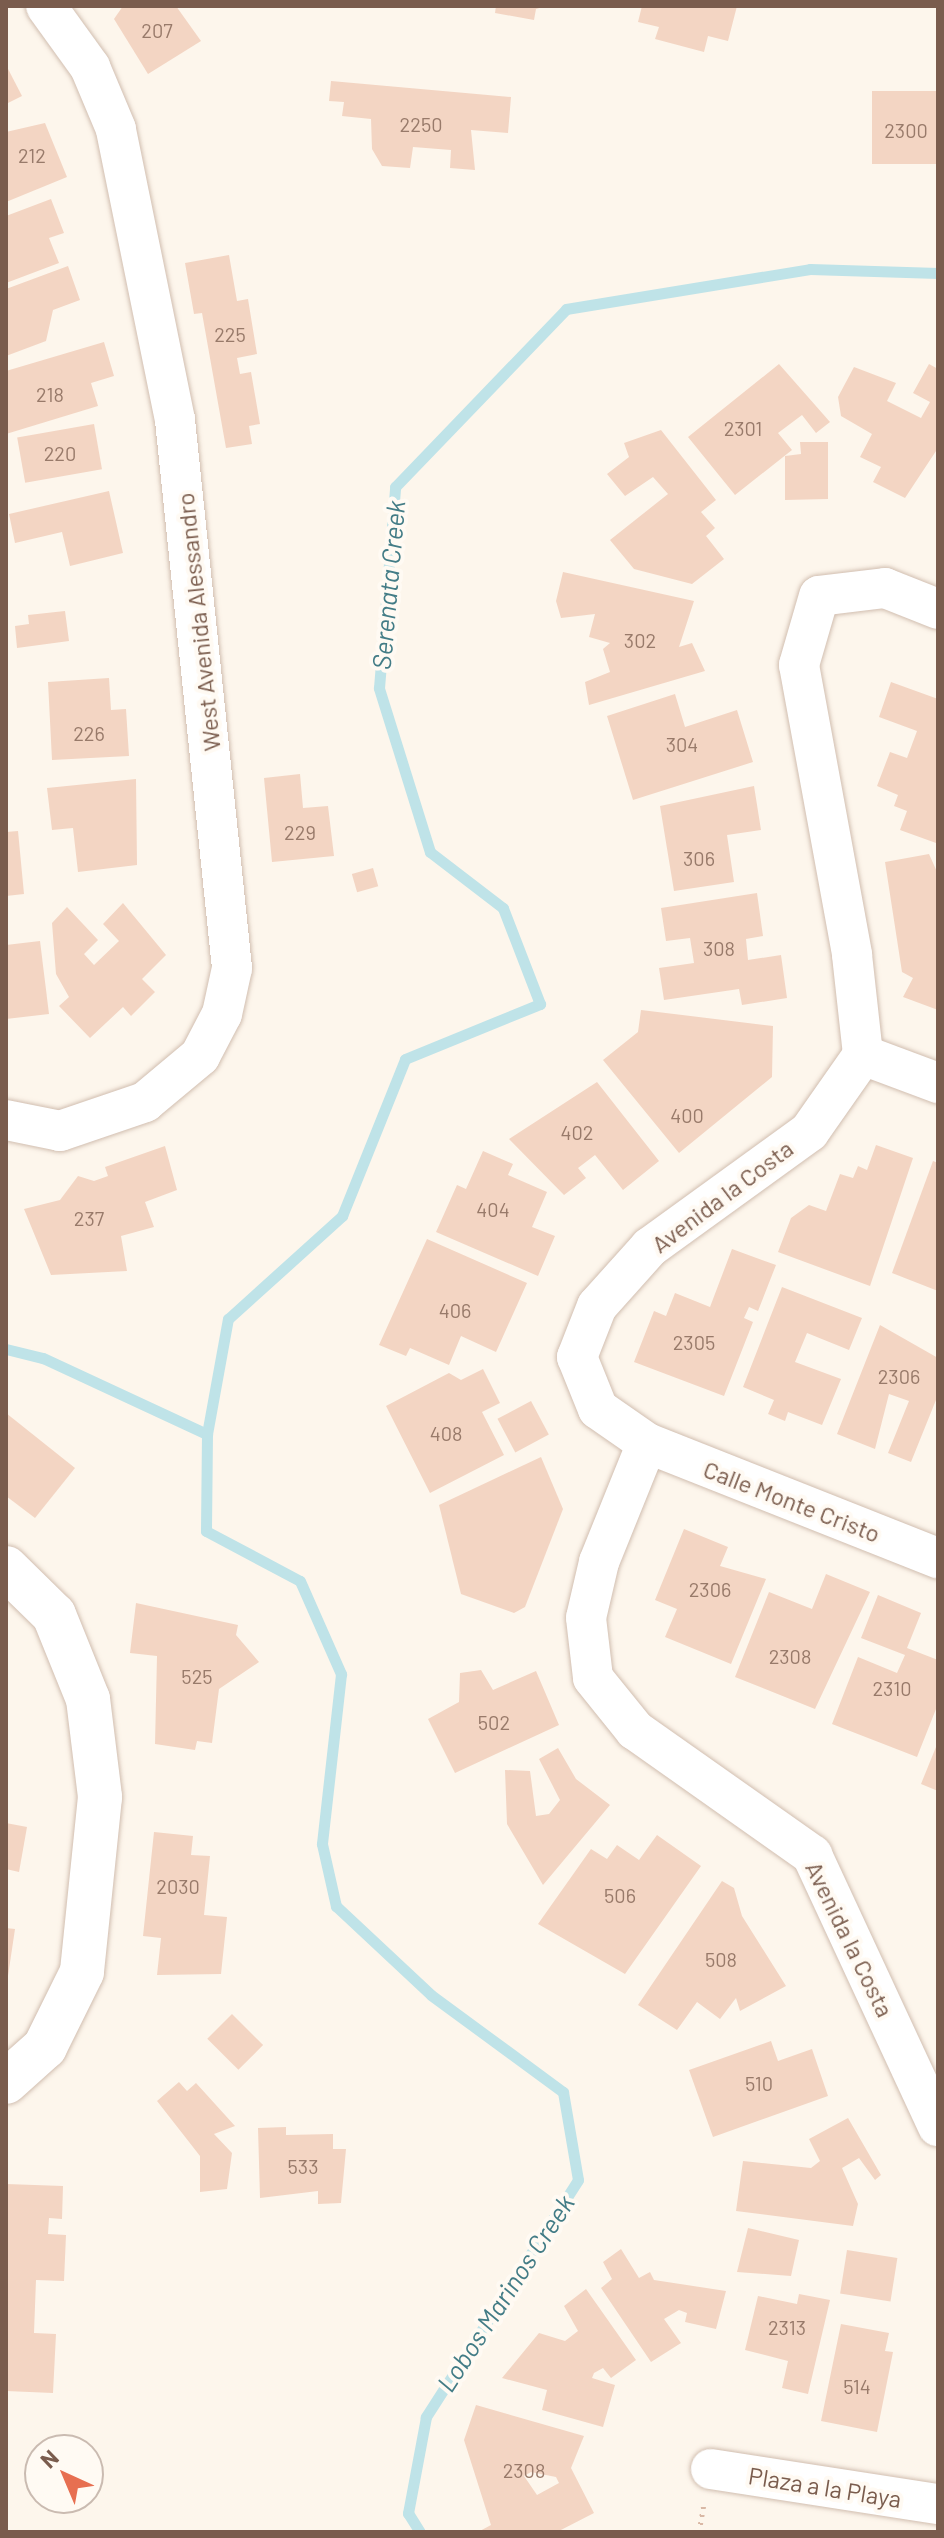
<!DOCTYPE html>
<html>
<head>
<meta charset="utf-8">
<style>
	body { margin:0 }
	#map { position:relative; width:944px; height:2538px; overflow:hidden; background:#fdf6ec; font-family:Barlow,sans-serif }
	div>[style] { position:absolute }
	.stream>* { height:11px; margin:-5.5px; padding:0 5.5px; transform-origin:5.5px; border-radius:5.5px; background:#bfe3e8 }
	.building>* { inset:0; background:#f3d5c3; transform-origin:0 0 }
	.path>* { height:5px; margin-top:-2.5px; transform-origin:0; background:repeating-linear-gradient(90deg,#d9b8a5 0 2px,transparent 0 8px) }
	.roads { filter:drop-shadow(0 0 2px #d1beb0) drop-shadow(0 0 2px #d1beb0) }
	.street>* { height:40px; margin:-20px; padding:0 20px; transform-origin:20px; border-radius:20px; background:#fff }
	.secondary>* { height:44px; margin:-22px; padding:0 22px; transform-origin:22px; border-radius:22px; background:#fff }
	span { translate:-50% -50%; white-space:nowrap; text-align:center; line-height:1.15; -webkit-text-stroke:8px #fffaf3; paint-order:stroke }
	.number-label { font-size:20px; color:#987a6a }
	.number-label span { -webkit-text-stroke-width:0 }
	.street-label { font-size:24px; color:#7a5c4d }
	.water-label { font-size:26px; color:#437c86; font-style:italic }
	.frame { position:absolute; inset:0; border:8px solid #7a5c4d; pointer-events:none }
	.north { position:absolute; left:24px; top:2434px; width:80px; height:80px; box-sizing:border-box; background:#fffaf3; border:2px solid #cabbb1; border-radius:50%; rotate:316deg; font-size:22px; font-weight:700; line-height:32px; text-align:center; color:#7a5c4d }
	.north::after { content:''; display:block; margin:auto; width:28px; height:36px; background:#e76f51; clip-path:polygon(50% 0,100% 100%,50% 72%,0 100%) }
</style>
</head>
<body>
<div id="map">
	<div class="stream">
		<i style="left:6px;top:1349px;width:38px;rotate:14deg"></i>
		<i style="left:43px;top:1358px;width:181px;rotate:24.9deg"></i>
		<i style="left:207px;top:1434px;width:97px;rotate:90.6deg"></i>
		<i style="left:206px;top:1531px;width:106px;rotate:28deg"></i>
		<i style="left:300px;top:1581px;width:102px;rotate:66.2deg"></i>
		<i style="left:341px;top:1674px;width:171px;rotate:96.4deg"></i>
		<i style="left:322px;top:1844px;width:64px;rotate:77.3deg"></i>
		<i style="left:336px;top:1906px;width:130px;rotate:43.1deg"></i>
		<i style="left:431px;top:1995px;width:164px;rotate:36.3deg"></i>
		<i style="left:563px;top:2092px;width:89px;rotate:80.3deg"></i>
		<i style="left:578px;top:2180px;width:282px;rotate:122.7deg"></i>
		<i style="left:426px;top:2417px;width:98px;rotate:100.6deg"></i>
		<i style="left:408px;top:2513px;width:22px;rotate:58deg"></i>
		<i style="left:207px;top:1434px;width:117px;rotate:-79.7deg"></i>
		<i style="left:228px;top:1319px;width:154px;rotate:-42.1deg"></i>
		<i style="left:342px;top:1216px;width:169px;rotate:-68.1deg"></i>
		<i style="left:405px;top:1059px;width:146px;rotate:-22.2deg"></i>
		<i style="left:540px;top:1004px;width:103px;rotate:-111.1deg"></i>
		<i style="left:503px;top:908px;width:92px;rotate:-142.5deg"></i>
		<i style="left:430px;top:852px;width:172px;rotate:-107.3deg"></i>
		<i style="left:379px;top:688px;width:202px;rotate:-85.4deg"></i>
		<i style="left:395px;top:487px;width:247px;rotate:-46.1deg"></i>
		<i style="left:566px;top:309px;width:247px;rotate:-9.3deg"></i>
		<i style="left:810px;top:269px;width:128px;rotate:1.8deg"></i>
	</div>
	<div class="building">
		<i style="clip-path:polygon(123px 6px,176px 6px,201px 41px,148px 74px,114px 19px)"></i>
		<i style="clip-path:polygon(496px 6px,546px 6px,536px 9px,534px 20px,495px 13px)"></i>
		<i style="clip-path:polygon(642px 6px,737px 6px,728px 41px,708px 36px,704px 52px,655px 39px,659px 27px,638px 22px)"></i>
		<i style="clip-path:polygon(6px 65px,22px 96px,6px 104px)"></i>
		<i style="clip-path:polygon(331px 81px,511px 97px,508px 133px,471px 130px,475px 170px,450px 168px,451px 150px,413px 147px,410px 168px,382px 166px,372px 149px,371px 119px,342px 116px,344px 102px,329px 101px)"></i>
		<i style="left:938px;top:91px;width:73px;height:66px;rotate:90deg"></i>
		<i style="clip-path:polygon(45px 123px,67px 177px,6px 202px,6px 132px)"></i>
		<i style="clip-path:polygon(51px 199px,64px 233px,49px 238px,59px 263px,6px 283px,6px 216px)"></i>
		<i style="clip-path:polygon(229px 255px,237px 301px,248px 299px,257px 354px,237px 358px,240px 374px,251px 372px,260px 424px,249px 426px,252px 444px,226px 448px,202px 313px,194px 314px,185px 263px)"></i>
		<i style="clip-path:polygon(68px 266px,80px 300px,53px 310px,46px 341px,6px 356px,6px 289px)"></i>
		<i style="clip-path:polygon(104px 342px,114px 376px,91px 383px,98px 406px,6px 434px,6px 371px)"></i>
		<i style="clip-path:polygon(779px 364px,830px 422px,816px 433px,802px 415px,778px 433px,792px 450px,735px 495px,688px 437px)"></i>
		<i style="clip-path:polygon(929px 364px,938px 369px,938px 448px,905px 498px,873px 482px,881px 467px,860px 457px,872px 434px,841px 416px,838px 397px,854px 367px,896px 383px,887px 401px,921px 418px,930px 402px,913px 393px)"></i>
		<i style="left:94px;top:424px;width:46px;height:78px;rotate:80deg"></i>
		<i style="clip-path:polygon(661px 430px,716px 500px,701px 512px,715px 528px,706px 536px,724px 559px,692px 584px,634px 569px,610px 540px,668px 494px,653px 477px,625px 496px,607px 474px,629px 457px,624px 443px)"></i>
		<i style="clip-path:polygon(800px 442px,828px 442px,828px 499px,785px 500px,785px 456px,801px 454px)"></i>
		<i style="clip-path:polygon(109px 491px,123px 553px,70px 566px,62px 532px,15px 543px,9px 514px)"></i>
		<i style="clip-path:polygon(563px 572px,694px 601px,679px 647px,692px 643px,705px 671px,589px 705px,585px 682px,610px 672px,603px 649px,610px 643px,589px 637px,595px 614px,561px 618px,556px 601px)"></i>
		<i style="clip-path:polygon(65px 611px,69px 641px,17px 648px,15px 626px,29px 624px,28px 615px)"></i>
		<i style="clip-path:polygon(109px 678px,111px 710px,126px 709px,129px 756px,52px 760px,48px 682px)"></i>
		<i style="clip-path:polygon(891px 682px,938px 699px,936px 843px,900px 830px,907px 811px,894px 806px,898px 795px,877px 786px,890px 752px,907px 758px,917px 731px,879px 717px)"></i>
		<i style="clip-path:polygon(675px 694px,685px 727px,737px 710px,753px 762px,633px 800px,607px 716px)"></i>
		<i style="clip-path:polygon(300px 774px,303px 808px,328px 806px,334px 856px,272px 862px,264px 778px)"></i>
		<i style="clip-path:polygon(136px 779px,137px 865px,78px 872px,73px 828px,52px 830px,47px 788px)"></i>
		<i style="clip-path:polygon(754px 786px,761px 830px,727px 835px,734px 882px,674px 891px,660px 806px)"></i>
		<i style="clip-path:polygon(18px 831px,24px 894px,6px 896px,6px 832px)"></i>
		<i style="clip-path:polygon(929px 854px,938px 874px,938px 1010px,903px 997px,913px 978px,902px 972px,885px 862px)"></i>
		<i style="left:373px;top:868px;width:19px;height:22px;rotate:74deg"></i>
		<i style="clip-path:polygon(757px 893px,763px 936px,746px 939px,748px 960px,781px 955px,787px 998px,742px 1005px,739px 989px,664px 1000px,659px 968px,694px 963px,690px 938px,666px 941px,661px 908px)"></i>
		<i style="clip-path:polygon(123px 903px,166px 955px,142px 979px,155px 992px,131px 1016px,123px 1007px,90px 1038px,59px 1006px,69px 997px,56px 974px,52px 923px,67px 907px,98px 940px,84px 954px,94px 965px,119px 941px,103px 924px)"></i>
		<i style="clip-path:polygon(40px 941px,49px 1014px,6px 1019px,6px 945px)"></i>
		<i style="clip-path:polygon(641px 1010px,773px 1026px,772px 1077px,679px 1153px,603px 1060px,638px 1032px)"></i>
		<i style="clip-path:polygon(597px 1082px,659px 1161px,623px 1190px,595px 1155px,578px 1168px,586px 1178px,564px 1195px,509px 1139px)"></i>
		<i style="clip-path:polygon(876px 1145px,913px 1158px,870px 1286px,778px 1252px,791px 1218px,809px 1205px,826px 1211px,840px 1174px,853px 1178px,858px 1166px,867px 1170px)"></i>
		<i style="clip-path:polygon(165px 1146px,177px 1190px,145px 1202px,154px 1227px,121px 1236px,127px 1271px,51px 1275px,24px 1209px,60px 1200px,78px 1176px,94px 1181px,108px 1176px,105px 1167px)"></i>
		<i style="clip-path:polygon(483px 1151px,513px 1164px,508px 1175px,547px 1192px,532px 1227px,555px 1236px,538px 1276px,436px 1232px,457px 1185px,466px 1189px)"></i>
		<i style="clip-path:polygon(933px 1161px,938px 1163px,938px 1291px,892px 1273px)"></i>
		<i style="clip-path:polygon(427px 1239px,527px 1283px,496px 1352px,461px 1336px,449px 1365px,410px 1348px,406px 1356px,379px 1345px)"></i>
		<i style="clip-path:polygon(732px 1249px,776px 1265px,758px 1311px,749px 1307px,744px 1318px,753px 1322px,724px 1396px,634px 1362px,654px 1311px,666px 1316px,675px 1293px,710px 1307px)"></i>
		<i style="clip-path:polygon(782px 1287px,862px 1318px,849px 1350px,807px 1333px,795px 1362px,841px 1379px,822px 1425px,788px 1412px,785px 1421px,768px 1414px,774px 1400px,743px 1387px)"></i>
		<i style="clip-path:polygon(880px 1325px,938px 1358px,938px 1395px,911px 1462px,888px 1453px,909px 1401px,889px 1394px,875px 1449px,837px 1434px)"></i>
		<i style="clip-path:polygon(483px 1369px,500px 1403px,482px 1412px,504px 1455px,430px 1493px,386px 1406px,449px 1373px,461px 1380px)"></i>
		<i style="left:531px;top:1401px;width:38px;height:38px;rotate:62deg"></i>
		<i style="clip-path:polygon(6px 1413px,75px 1468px,35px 1518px,6px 1496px)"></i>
		<i style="clip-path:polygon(541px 1457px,563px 1509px,525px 1607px,514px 1613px,461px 1594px,439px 1505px)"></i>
		<i style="clip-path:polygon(684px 1529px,728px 1547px,720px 1566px,766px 1579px,731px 1664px,665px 1637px,677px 1609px,655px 1600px)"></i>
		<i style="clip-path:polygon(826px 1574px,870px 1592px,815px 1709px,735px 1677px,769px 1592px,812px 1609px)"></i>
		<i style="clip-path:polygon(878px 1595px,921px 1613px,907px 1648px,938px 1660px,938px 1704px,917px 1757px,832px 1724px,858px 1657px,897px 1673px,905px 1655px,861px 1638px)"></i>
		<i style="clip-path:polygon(136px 1603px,238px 1625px,236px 1635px,259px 1662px,219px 1689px,212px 1743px,197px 1741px,195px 1750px,155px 1744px,157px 1656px,130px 1653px)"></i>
		<i style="clip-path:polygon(481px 1670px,493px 1690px,536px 1671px,559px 1725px,455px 1773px,428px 1719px,459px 1702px,460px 1673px)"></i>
		<i style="clip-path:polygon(938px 1742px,938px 1791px,921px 1784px)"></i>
		<i style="clip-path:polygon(558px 1748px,576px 1779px,610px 1805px,543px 1885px,507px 1824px,505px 1770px,530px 1771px,536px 1816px,549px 1814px,560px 1800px,539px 1759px)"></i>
		<i style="clip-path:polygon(6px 1823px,27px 1827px,19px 1872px,6px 1869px)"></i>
		<i style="clip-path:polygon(154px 1832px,193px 1836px,191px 1855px,210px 1856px,204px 1915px,227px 1917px,221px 1974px,157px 1975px,161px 1938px,143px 1936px)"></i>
		<i style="clip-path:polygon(657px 1835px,701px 1866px,625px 1974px,538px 1924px,591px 1849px,607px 1859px,617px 1845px,639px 1860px)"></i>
		<i style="clip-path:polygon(722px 1881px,734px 1888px,742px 1916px,786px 1986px,740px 2011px,736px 1998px,720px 2019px,697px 2002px,677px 2030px,638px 2005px)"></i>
		<i style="clip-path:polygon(6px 1928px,15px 1929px,8px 1976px,6px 1976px)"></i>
		<i style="left:232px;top:2014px;width:44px;height:35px;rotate:45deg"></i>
		<i style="clip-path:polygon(771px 2041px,778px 2061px,812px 2049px,828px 2096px,713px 2137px,689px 2070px)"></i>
		<i style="clip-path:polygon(179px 2082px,187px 2091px,196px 2083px,235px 2126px,214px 2134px,232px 2153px,227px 2189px,200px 2192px,200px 2156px,157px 2101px)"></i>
		<i style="clip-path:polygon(848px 2118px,881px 2175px,875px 2180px,859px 2158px,842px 2168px,858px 2204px,853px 2226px,736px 2211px,743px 2161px,811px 2168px,820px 2161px,809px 2139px)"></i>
		<i style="clip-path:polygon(286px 2127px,286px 2135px,333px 2134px,333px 2149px,346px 2149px,341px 2203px,318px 2204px,318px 2191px,260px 2198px,258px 2128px)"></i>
		<i style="clip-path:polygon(6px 2184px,63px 2186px,62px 2219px,49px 2218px,48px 2234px,66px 2235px,64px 2281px,36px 2280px,34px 2333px,56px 2334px,53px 2393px,6px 2391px)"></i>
		<i style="clip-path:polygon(748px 2228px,799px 2240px,791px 2276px,737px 2272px)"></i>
		<i style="clip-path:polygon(621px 2249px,639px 2278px,650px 2272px,654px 2280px,726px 2291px,716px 2329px,685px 2322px,687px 2313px,679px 2310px,664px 2319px,681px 2343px,651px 2362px,601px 2288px,612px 2279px,603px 2262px)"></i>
		<i style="left:847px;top:2250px;width:51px;height:44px;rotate:9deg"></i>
		<i style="clip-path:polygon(586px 2289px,636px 2360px,611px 2378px,603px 2368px,594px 2373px,592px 2378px,615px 2385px,603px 2427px,542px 2410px,547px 2390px,502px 2378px,539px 2333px,565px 2341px,578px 2331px,564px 2306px)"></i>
		<i style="clip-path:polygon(799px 2294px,830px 2300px,808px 2394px,782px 2388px,788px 2361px,745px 2350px,758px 2296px,797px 2304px)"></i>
		<i style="clip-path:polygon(841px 2324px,889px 2333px,885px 2351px,893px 2352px,877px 2432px,821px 2421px)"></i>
		<i style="clip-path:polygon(evenodd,476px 2405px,584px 2436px,571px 2468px,594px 2513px,557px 2532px,478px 2532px,491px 2525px,464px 2440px,476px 2405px,531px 2472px,556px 2477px,559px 2483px,537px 2495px,524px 2476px,531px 2472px)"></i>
	</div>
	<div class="path">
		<i style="left:699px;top:2532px;width:27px;rotate:-80deg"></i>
	</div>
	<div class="roads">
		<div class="street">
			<i style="left:938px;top:609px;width:57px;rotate:-158.4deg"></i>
			<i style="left:885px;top:588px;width:66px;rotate:173.1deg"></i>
			<i style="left:819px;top:596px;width:72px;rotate:106.2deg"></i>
			<i style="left:799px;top:665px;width:295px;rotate:79.6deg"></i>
			<i style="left:852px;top:955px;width:101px;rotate:83.7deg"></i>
			<i style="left:863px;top:1055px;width:94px;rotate:125deg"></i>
			<i style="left:809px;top:1132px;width:196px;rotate:144.1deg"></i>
			<i style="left:650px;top:1247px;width:79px;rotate:131.9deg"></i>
			<i style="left:597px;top:1306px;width:55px;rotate:111.4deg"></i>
			<i style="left:577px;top:1357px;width:56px;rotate:68deg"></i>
			<i style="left:598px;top:1409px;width:60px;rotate:34.8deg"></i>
			<i style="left:647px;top:1443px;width:128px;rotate:112deg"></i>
			<i style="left:599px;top:1562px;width:57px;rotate:103.1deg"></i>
			<i style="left:586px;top:1618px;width:60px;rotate:83.3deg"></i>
			<i style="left:593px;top:1678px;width:67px;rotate:51.1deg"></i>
			<i style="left:635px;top:1730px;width:217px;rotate:35.2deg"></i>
			<i style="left:812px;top:1855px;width:299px;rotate:65.1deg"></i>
			<i style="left:863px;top:1055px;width:80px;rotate:20.5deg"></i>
			<i style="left:6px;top:1120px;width:55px;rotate:11.5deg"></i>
			<i style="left:60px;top:1131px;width:90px;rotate:-18.8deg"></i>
			<i style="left:145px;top:1102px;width:72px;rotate:-39.9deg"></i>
			<i style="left:200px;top:1056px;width:47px;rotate:-62.4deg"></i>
			<i style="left:222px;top:1014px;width:47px;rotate:-77.7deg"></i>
			<i style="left:232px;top:968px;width:551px;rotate:-95.94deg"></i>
			<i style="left:175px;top:420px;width:297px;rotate:-101.5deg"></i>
			<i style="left:116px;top:129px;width:67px;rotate:-112.8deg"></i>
			<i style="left:90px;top:67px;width:75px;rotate:-125.8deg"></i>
			<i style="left:647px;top:1443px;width:313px;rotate:21.6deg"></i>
			<i style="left:711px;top:2469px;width:230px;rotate:8.8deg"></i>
		</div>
		<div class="secondary">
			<i style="left:6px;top:1568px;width:67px;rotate:44.4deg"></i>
			<i style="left:54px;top:1615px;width:91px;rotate:68deg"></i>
			<i style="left:88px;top:1699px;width:99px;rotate:83deg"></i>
			<i style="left:100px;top:1797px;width:176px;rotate:95.9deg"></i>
			<i style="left:82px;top:1972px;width:84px;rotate:116.3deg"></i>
			<i style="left:45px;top:2047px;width:52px;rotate:138.1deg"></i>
		</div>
	</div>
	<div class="number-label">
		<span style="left:157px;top:30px">207</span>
		<span style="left:421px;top:124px">2250</span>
		<span style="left:906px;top:130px">2300</span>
		<span style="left:32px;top:155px">212</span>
		<span style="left:230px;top:334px">225</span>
		<span style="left:50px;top:394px">218</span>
		<span style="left:743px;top:428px">2301</span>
		<span style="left:60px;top:453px">220</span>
		<span style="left:640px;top:640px">302</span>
		<span style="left:89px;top:733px">226</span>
		<span style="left:682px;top:744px">304</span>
		<span style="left:300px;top:832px">229</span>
		<span style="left:699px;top:858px">306</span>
		<span style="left:719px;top:948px">308</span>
		<span style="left:687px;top:1115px">400</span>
		<span style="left:577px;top:1132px">402</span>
		<span style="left:493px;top:1209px">404</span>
		<span style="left:89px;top:1218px">237</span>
		<span style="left:455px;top:1310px">406</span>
		<span style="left:694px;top:1342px">2305</span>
		<span style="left:899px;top:1376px">2306</span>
		<span style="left:446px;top:1433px">408</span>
		<span style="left:710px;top:1589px">2306</span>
		<span style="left:790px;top:1656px">2308</span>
		<span style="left:197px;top:1676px">525</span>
		<span style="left:892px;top:1688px">2310</span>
		<span style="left:494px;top:1722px">502</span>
		<span style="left:178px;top:1886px">2030</span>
		<span style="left:620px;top:1895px">506</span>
		<span style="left:721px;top:1959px">508</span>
		<span style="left:759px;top:2083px">510</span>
		<span style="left:303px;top:2166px">533</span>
		<span style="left:787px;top:2327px">2313</span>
		<span style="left:857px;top:2386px">514</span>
		<span style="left:524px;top:2470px">2308</span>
	</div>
	<div class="street-label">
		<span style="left:198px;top:622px;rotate:-96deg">West Avenida Alessandro</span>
		<span style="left:722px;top:1196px;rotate:-37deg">Avenida la Costa</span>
		<span style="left:792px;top:1501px;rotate:21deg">Calle Monte Cristo</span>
		<span style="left:850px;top:1939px;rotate:64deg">Avenida la Costa</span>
		<span style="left:825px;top:2487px;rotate:9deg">Plaza a la Playa</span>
	</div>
	<div class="water-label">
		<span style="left:388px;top:585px;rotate:-85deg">Serenata Creek</span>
		<span style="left:505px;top:2293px;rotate:-57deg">Lobos Marinos Creek</span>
	</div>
	<div class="frame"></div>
	<div class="north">N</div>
</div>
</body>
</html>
